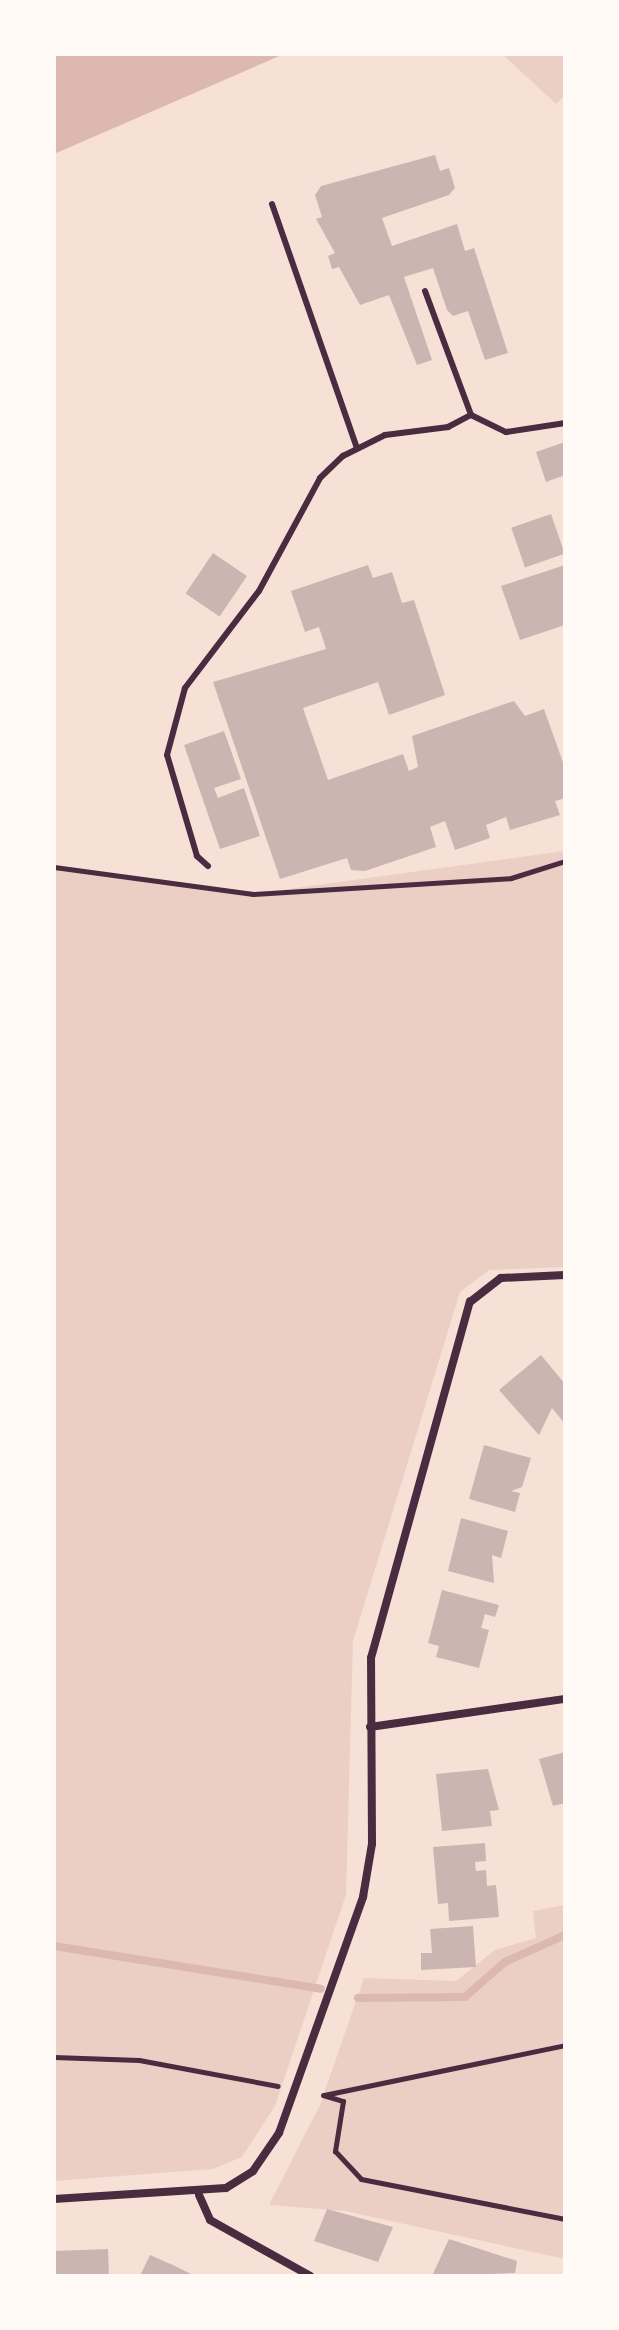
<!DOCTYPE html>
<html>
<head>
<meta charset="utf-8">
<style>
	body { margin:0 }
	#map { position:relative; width:619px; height:2330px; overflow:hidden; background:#f7e1d7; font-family:Signika,sans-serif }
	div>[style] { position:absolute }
	.green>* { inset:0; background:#ebcfc5 }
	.water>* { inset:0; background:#dcb8b0 }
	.stream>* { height:8px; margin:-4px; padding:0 4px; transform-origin:4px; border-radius:4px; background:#dcb8b0 }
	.building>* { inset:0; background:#ccb4b1; transform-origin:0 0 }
	.path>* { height:5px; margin:-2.5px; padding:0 2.5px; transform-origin:2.5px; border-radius:2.5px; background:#4a2c40 }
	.service>* { height:6px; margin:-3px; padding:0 3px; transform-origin:3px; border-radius:3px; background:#4a2c40 }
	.minor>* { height:8px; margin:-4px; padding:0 4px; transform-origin:4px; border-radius:4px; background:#4a2c40 }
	span { translate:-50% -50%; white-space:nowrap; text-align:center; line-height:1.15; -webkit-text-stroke:8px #fffaf5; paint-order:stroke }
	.frame { position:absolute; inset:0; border:56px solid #fffaf5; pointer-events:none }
</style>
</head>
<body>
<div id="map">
	<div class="green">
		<i style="clip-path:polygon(502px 54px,565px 54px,565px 96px,556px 104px)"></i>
		<i style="clip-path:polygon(565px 851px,565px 1267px,489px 1270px,460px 1292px,353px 1641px,346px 1895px,275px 2106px,242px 2157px,213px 2169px,54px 2181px,54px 867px,253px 894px)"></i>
		<i style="clip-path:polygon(565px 1905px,565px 2259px,345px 2211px,269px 2205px,320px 2105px,364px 1978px,456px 1981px,495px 1950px,536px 1938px,533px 1911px)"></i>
	</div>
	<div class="water">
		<i style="clip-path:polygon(54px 54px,284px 54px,54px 154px)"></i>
	</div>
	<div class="stream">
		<i style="left:54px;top:1946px;width:270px;rotate:9.1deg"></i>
		<i style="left:358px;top:1998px;width:107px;rotate:-0.5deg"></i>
		<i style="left:465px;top:1997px;width:53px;rotate:-41.2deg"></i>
		<i style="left:505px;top:1962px;width:66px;rotate:-24.2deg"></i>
	</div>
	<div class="building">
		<i style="clip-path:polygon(435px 155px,440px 171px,449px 168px,455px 188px,449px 195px,382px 218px,392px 246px,457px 224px,465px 251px,474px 248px,508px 353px,485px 360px,468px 311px,453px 316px,447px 310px,433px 268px,404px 277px,432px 360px,417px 365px,389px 295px,360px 305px,339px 267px,332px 269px,328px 256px,335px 253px,316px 219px,322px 217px,315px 195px,321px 186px)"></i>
		<i style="clip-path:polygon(565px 442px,565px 475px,546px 482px,536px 452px)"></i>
		<i style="left:551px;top:514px;width:42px;height:42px;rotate:71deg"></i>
		<i style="left:213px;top:553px;width:41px;height:49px;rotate:34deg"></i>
		<i style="clip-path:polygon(368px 565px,373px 578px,392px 572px,402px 603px,414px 600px,445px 695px,389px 715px,378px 682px,303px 708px,328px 780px,403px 754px,409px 771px,418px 767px,412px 736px,514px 701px,525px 716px,544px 709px,565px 768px,565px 798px,555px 801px,560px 815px,510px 830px,506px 817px,486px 825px,490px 838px,455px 850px,445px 821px,430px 827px,436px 847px,365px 871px,351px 870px,347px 858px,280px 879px,213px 682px,326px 649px,319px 627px,305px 632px,291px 591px)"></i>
		<i style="clip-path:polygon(565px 565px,565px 625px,520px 640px,501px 586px)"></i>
		<i style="clip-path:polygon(224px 731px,241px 779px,214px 788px,218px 798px,244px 788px,260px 836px,220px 849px,184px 745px)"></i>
		<i style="clip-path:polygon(541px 1355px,565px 1384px,565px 1424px,552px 1408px,539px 1435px,499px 1390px)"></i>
		<i style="clip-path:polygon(484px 1445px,531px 1458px,522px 1487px,511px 1491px,520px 1493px,515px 1512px,469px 1499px)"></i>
		<i style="clip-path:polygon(461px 1518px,508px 1531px,501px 1558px,492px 1555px,494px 1583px,448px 1571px)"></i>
		<i style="clip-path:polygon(442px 1590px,499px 1605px,495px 1617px,485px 1614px,481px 1628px,489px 1630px,479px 1668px,436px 1657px,439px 1646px,428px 1643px)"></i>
		<i style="clip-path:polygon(565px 1752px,565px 1803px,553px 1806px,539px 1759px)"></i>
		<i style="clip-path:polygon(488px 1769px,499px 1810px,490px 1811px,492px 1826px,442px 1831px,436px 1774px)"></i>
		<i style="clip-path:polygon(485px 1843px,486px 1861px,475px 1862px,476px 1871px,486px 1870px,487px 1886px,496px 1885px,499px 1917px,449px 1921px,448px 1903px,438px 1904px,433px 1847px)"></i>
		<i style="clip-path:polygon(473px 1926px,476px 1967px,421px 1970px,421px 1953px,432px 1953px,430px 1929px)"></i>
		<i style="clip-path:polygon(327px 2209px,393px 2227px,378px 2262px,314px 2241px)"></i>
		<i style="clip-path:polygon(449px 2239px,517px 2261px,515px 2273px,432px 2276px)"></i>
		<i style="left:108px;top:2249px;width:27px;height:54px;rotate:88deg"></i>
		<i style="clip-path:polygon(150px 2255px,175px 2266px,195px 2276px,140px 2276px)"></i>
	</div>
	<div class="path">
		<i style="left:54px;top:867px;width:201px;rotate:7.7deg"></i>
		<i style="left:253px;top:894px;width:258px;rotate:-3.5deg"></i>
		<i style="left:511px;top:878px;width:57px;rotate:-17.5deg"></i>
		<i style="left:54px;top:2057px;width:85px;rotate:2deg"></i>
		<i style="left:139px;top:2060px;width:141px;rotate:10.6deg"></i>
		<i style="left:323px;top:2095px;width:21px;rotate:17deg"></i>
		<i style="left:343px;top:2101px;width:51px;rotate:99.1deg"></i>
		<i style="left:335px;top:2151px;width:38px;rotate:47deg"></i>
		<i style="left:361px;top:2179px;width:208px;rotate:11.1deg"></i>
		<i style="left:324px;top:2095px;width:246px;rotate:-11.7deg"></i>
	</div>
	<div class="service">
		<i style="left:272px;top:204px;width:258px;rotate:70.8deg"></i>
		<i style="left:425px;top:291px;width:132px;rotate:69.6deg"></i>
		<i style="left:471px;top:415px;width:39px;rotate:26deg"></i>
		<i style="left:506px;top:432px;width:60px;rotate:-8.7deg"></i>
		<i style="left:208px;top:866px;width:15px;rotate:-138deg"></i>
		<i style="left:197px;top:856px;width:105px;rotate:-106.5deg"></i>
		<i style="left:167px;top:755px;width:69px;rotate:-75deg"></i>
		<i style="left:185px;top:688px;width:122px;rotate:-52.7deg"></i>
		<i style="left:259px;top:591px;width:128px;rotate:-61.6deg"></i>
		<i style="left:320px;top:478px;width:32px;rotate:-44deg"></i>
		<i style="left:343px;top:456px;width:47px;rotate:-26.6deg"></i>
		<i style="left:385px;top:435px;width:64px;rotate:-7.2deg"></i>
		<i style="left:448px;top:427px;width:26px;rotate:-28deg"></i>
	</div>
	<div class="minor">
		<i style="left:370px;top:1727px;width:197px;rotate:-8.2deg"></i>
		<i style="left:199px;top:2195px;width:27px;rotate:66deg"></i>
		<i style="left:210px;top:2220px;width:115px;rotate:29.2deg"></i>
		<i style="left:54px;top:2199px;width:172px;rotate:-3.7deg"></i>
		<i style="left:226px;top:2188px;width:32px;rotate:-32deg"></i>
		<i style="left:253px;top:2171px;width:46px;rotate:-55.6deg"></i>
		<i style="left:279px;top:2133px;width:251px;rotate:-70.4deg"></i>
		<i style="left:363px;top:1897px;width:54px;rotate:-80.4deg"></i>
		<i style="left:372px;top:1844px;width:186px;rotate:-90.3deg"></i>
		<i style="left:371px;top:1658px;width:370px;rotate:-74.5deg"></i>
		<i style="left:470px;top:1302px;width:39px;rotate:-38deg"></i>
		<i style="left:501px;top:1278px;width:64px;rotate:-2.7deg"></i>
	</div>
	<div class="frame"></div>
</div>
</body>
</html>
